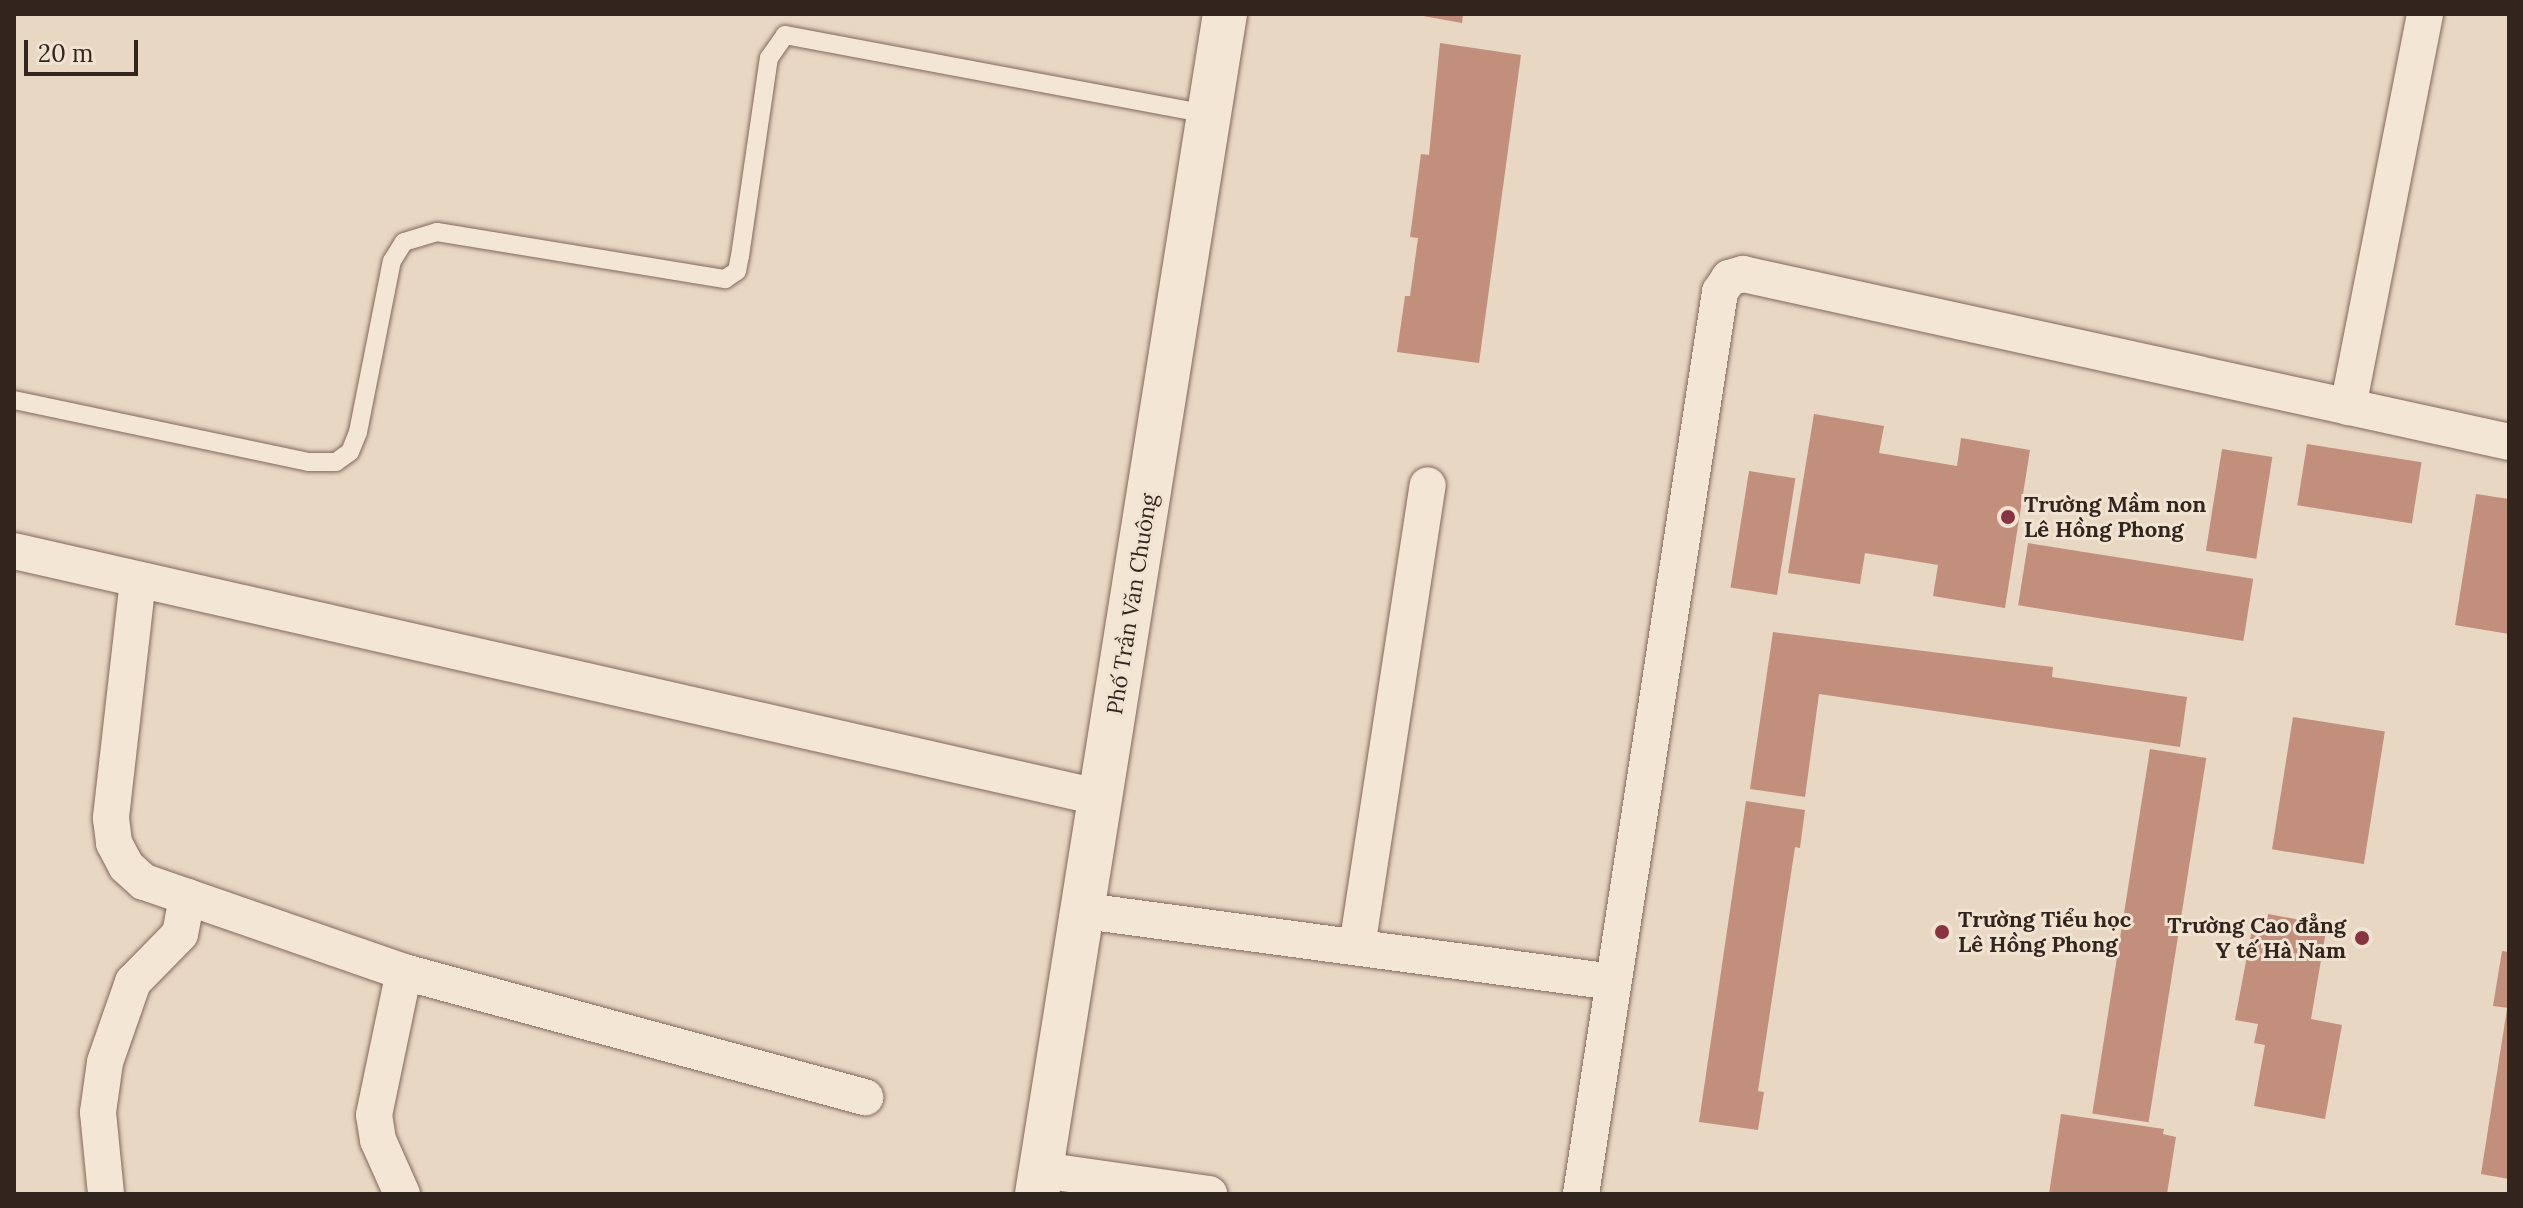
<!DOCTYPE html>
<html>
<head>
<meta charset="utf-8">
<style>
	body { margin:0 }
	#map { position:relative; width:2523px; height:1208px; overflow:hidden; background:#e8d7c3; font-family:Lora,serif }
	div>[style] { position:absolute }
	.building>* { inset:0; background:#c28f7d; transform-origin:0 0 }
	.roads { filter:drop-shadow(0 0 2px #80695c) drop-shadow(0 0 2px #80695c) }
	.lane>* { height:18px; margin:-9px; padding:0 9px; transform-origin:9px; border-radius:9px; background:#f4e6d5 }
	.street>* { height:36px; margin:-18px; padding:0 18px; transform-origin:18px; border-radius:18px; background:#f4e6d5 }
	.secondary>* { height:44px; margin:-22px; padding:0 22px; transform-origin:22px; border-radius:22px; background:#f4e6d5 }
	.dots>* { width:22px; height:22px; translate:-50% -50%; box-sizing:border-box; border:4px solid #f0e3d1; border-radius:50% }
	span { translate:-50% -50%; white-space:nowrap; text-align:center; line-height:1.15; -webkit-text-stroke:6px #f0e3d1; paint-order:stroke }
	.poi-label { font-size:22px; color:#32251e; font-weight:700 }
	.left { translate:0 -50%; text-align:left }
	.right { translate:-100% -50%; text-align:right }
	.street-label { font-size:22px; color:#32251e }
	.frame { position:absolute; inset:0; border:16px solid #32251e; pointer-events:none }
	.scale { position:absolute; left:24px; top:40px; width:114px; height:36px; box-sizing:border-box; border:4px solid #32251e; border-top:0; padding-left:10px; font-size:24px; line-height:28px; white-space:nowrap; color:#32251e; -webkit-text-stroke:6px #f0e3d1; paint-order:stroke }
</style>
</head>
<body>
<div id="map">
	<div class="building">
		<i style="clip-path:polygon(1412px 14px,1463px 14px,1462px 23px)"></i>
		<i style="clip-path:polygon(1440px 43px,1521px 55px,1479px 363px,1397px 352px,1405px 296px,1410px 296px,1418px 238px,1410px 237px,1421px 154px,1429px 155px)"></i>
		<i style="clip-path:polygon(1814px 414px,1884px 426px,1879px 453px,1957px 466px,1961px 438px,2030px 450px,2005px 608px,1933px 596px,1938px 565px,1865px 553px,1860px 584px,1788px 573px)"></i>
		<i style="left:2307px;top:444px;width:116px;height:62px;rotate:9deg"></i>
		<i style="left:2222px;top:449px;width:51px;height:103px;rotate:9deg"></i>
		<i style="left:1749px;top:471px;width:47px;height:118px;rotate:9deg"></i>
		<i style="clip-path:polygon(2476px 494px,2509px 499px,2509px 634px,2455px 625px)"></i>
		<i style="left:2028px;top:543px;width:228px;height:63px;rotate:9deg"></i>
		<i style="clip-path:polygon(1773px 632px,2053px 667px,2052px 677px,2187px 697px,2180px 747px,1819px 694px,1805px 797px,1750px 789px)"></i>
		<i style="left:2293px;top:717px;width:93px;height:134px;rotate:9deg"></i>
		<i style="left:2150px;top:749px;width:57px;height:369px;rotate:9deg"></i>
		<i style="clip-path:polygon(1746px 801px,1805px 810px,1800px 848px,1795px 847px,1758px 1091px,1764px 1092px,1758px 1130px,1699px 1122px)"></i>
		<i style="clip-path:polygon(2268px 914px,2327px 925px,2311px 1019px,2342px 1025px,2325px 1119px,2254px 1106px,2265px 1045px,2254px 1043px,2258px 1024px,2235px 1020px,2252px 929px,2265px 931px)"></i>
		<i style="clip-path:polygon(2502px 951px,2509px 952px,2509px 1008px,2493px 1006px)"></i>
		<i style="clip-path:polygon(2507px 1009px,2509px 1009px,2509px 1179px,2481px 1174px)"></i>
		<i style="clip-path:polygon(2061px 1114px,2164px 1129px,2163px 1134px,2176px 1137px,2167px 1194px,2049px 1194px)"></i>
	</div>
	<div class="roads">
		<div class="lane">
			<i style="left:14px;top:400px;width:301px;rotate:11.9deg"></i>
			<i style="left:309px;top:462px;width:27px"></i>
			<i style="left:336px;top:462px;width:17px;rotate:-36deg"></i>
			<i style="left:350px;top:452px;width:22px;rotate:-68deg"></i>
			<i style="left:358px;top:432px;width:174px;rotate:-78.8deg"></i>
			<i style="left:392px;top:261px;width:22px;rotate:-58deg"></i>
			<i style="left:404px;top:242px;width:34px;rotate:-17deg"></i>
			<i style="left:437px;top:232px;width:292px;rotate:9.3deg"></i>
			<i style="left:725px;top:279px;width:14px;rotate:-34deg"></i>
			<i style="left:737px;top:271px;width:15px;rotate:-79deg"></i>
			<i style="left:740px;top:256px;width:200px;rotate:-81.7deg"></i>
			<i style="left:769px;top:58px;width:28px;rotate:-55deg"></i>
			<i style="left:785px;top:35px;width:430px;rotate:10.6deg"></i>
		</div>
		<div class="street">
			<i style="left:2348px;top:407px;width:400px;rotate:-78.9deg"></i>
			<i style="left:14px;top:551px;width:1116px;rotate:12.79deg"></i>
			<i style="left:138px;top:580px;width:240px;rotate:96.5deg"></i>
			<i style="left:111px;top:818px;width:25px;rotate:83deg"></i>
			<i style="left:114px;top:843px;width:26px;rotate:62deg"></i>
			<i style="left:126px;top:866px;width:24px;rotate:42deg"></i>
			<i style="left:144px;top:882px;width:275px;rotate:19.1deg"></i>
			<i style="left:404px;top:972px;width:478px;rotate:15.2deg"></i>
			<i style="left:1085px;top:911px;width:533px;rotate:7.66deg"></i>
			<i style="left:1357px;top:947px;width:467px;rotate:-81.3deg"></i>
			<i style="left:1042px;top:1170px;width:169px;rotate:8.2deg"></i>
			<i style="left:106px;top:1194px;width:82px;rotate:-95.6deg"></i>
			<i style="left:98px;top:1112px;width:50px;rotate:-82deg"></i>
			<i style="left:105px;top:1062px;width:85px;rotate:-70.7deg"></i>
			<i style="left:133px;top:982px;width:67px;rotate:-45.6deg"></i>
			<i style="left:180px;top:934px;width:38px;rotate:-79deg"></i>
			<i style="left:402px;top:1194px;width:59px;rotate:-114deg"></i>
			<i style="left:378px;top:1140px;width:25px;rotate:-99deg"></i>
			<i style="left:374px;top:1115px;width:146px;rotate:-78.2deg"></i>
			<i style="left:1581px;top:1194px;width:913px;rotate:-81.24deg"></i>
			<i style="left:1720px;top:292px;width:17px;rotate:-57deg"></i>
			<i style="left:1729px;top:278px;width:15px;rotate:-16deg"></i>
			<i style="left:1743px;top:274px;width:784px;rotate:12.37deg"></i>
		</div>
		<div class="secondary">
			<i style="left:1037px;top:1194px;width:1195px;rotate:-80.95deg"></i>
		</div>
	</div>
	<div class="dots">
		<i style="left:2008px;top:517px;background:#883340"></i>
		<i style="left:1942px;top:932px;background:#883340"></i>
		<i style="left:2362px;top:938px;background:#883340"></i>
	</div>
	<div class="poi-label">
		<span class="left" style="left:2024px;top:517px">Trường Mầm non<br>Lê Hồng Phong</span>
		<span class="left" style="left:1958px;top:932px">Trường Tiểu học<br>Lê Hồng Phong</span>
		<span class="right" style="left:2346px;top:938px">Trường Cao đẳng<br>Y tế Hà Nam</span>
	</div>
	<div class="street-label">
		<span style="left:1132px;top:604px;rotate:-81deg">Phố Trần Văn Chuông</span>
	</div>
	<div class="frame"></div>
	<div class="scale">20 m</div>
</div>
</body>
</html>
